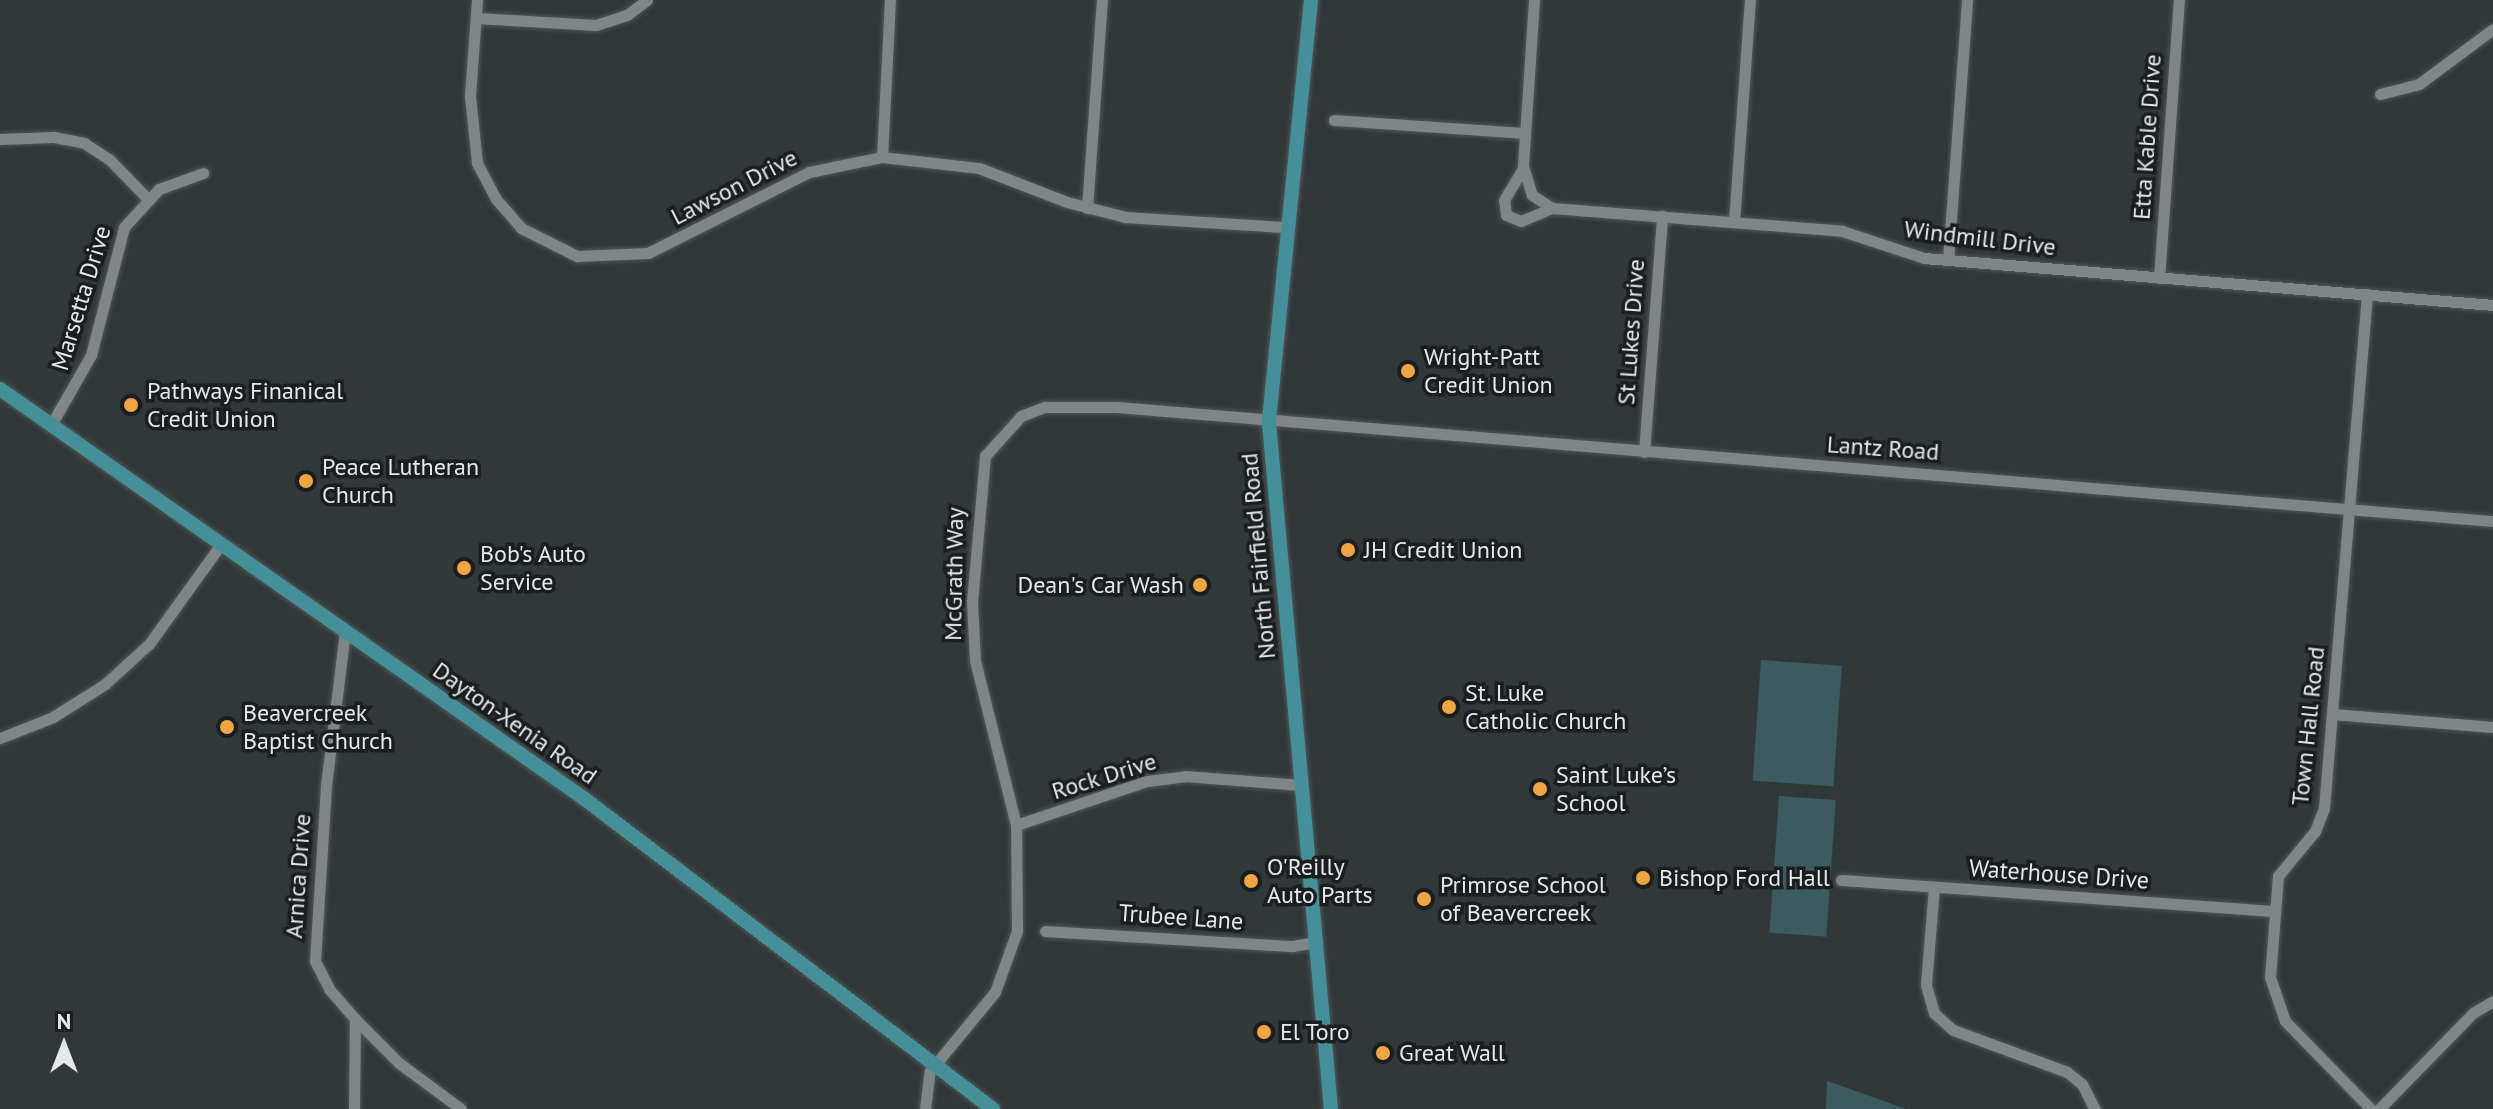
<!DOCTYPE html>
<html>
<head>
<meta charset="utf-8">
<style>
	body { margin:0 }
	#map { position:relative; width:2493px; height:1109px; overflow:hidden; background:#313839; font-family:"PT Sans",sans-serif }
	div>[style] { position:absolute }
	.green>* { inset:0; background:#3b5b5f; transform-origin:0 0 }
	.roads { filter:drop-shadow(0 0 2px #515758) drop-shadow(0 0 2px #515758) }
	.minor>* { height:11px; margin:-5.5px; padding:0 5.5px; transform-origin:5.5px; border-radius:5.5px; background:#7e8687 }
	.major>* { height:14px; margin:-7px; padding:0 7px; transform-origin:7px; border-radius:7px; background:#449099 }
	.dots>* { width:22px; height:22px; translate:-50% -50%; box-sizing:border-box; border:4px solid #1b1e1f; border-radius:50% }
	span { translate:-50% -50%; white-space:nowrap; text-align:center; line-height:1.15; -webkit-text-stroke:7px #1b1e1f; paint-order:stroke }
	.street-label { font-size:24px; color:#e3e8e8 }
	.poi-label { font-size:24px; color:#e3e8e8 }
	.left { translate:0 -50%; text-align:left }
	.right { translate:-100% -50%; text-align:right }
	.north { position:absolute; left:24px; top:1005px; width:80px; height:80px; -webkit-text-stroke:6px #1b1e1f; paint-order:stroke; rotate:0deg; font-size:22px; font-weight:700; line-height:32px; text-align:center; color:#e3e8e8 }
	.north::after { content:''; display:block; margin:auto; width:28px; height:36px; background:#e3e8e8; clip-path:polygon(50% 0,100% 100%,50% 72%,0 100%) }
</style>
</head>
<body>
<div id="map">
	<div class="green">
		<i style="left:1761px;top:660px;width:81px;height:121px;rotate:4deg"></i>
		<i style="left:1779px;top:796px;width:57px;height:137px;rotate:4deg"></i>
		<i style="clip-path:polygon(1827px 1081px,1842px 1086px,1906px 1109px,1826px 1109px)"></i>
	</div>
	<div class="roads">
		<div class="minor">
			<i style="left:477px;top:0;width:96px;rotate:94.2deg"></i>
			<i style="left:470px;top:96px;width:67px;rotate:84deg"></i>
			<i style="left:477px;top:163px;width:41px;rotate:62.2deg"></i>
			<i style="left:496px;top:199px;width:38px;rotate:49deg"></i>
			<i style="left:521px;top:228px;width:63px;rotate:26.6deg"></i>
			<i style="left:577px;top:256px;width:71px;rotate:-2.4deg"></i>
			<i style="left:648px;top:253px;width:180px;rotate:-26.7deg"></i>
			<i style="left:809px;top:172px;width:75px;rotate:-11.6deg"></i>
			<i style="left:882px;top:157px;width:98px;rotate:6.5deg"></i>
			<i style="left:979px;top:168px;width:94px;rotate:21.1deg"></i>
			<i style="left:1067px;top:202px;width:61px;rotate:14.3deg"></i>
			<i style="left:1126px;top:217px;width:160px;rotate:3.6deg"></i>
			<i style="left:1534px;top:0;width:166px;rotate:93.8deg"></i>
			<i style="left:1523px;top:166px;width:30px;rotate:73deg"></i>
			<i style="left:1532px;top:195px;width:24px;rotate:33deg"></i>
			<i style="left:1552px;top:208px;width:291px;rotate:4.5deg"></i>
			<i style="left:1842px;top:231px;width:86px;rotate:18.2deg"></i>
			<i style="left:1924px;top:258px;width:571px;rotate:4.72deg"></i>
			<i style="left:476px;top:18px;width:120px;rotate:3.3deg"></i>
			<i style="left:596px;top:25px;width:33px;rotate:-18deg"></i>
			<i style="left:627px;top:15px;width:25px;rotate:-37deg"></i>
			<i style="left:2380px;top:94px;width:40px;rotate:-14.4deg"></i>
			<i style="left:2419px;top:84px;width:92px;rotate:-36.6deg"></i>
			<i style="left:1334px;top:120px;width:191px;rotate:3.9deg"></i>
			<i style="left:0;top:139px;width:54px;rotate:-2.1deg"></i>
			<i style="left:54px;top:137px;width:31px;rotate:11deg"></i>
			<i style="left:84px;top:143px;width:31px;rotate:33deg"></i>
			<i style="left:110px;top:160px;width:53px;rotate:45.8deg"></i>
			<i style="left:882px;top:157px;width:157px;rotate:-87.1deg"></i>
			<i style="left:1522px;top:170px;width:35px;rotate:121deg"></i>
			<i style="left:1504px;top:200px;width:15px;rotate:82deg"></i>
			<i style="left:1506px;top:215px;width:16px;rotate:22deg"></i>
			<i style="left:1521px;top:221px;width:34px;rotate:-23deg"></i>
			<i style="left:1087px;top:208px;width:209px;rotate:-85.9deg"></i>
			<i style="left:1734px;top:222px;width:223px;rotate:-85.9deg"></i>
			<i style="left:1948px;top:260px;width:261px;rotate:-85.8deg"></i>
			<i style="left:2159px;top:278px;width:279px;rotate:-85.9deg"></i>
			<i style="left:2367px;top:294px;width:516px;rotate:94.78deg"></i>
			<i style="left:2324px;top:808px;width:25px;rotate:111deg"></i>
			<i style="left:2315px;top:831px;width:58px;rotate:129.4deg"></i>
			<i style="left:2278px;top:876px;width:101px;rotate:94.5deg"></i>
			<i style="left:2270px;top:977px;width:46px;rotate:71.2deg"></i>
			<i style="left:2285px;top:1021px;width:123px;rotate:45.7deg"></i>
			<i style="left:51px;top:425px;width:81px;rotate:-60.3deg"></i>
			<i style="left:91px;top:355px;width:132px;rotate:-75.5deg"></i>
			<i style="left:124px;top:227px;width:52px;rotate:-47.4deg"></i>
			<i style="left:159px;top:189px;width:47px;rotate:-20deg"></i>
			<i style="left:1644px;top:452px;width:237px;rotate:-85.6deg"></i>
			<i style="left:345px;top:631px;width:156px;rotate:97deg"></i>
			<i style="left:326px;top:786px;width:175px;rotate:93.6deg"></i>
			<i style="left:315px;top:961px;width:31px;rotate:63deg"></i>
			<i style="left:329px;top:989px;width:40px;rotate:49deg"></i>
			<i style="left:355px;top:1019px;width:62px;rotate:45deg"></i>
			<i style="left:399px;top:1063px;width:77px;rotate:36.6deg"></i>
			<i style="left:2332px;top:714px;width:162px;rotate:4.6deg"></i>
			<i style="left:0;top:738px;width:57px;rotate:-21.6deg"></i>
			<i style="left:53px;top:717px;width:62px;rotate:-32.4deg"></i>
			<i style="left:105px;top:684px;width:59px;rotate:-42.3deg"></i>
			<i style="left:149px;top:644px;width:123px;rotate:-54.2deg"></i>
			<i style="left:1016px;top:825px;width:138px;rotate:-18.6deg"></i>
			<i style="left:1147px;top:781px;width:38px;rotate:-7deg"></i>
			<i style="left:1185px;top:776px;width:116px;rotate:4.4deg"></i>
			<i style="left:1841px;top:880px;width:434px;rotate:4.1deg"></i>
			<i style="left:1934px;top:887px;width:98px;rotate:94.7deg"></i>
			<i style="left:1926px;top:985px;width:29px;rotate:74deg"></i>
			<i style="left:1934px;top:1013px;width:25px;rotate:42deg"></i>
			<i style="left:1953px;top:1030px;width:121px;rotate:20.2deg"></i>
			<i style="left:2067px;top:1072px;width:19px;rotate:39deg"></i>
			<i style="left:2082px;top:1084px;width:28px;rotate:63deg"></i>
			<i style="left:1045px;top:931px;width:248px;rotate:3.5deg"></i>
			<i style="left:1293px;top:946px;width:22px;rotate:-10deg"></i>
			<i style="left:354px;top:1109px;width:90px;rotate:-89.4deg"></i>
			<i style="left:925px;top:1109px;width:38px;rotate:-83deg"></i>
			<i style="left:930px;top:1071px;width:102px;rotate:-50.6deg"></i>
			<i style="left:995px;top:992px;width:65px;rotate:-70.2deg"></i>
			<i style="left:1017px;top:931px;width:106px;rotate:-90.5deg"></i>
			<i style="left:1016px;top:825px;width:169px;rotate:-104deg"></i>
			<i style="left:975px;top:661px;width:59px;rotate:-92.9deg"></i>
			<i style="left:972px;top:602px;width:147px;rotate:-84.9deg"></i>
			<i style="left:985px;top:456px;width:54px;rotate:-48deg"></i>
			<i style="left:1021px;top:416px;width:26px;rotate:-21deg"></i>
			<i style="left:1045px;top:407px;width:72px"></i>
			<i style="left:1117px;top:407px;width:1381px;rotate:4.74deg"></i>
			<i style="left:2379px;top:1109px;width:134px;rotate:-45.6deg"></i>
			<i style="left:2473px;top:1013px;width:23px;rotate:-31deg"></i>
		</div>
		<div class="major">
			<i style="left:1311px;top:0;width:425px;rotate:95.7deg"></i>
			<i style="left:1269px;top:423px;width:689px;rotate:84.84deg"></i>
			<i style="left:0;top:389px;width:716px;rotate:35.04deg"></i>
			<i style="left:586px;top:800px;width:511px;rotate:37.21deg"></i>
		</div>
	</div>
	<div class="dots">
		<i style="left:1408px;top:371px;background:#f1a540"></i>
		<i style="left:131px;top:405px;background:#f1a540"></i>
		<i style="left:306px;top:481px;background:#f1a540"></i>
		<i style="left:1348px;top:550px;background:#f1a540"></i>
		<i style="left:464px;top:568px;background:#f1a540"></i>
		<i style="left:1200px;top:585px;background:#f1a540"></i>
		<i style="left:1449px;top:707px;background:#f1a540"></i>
		<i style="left:227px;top:727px;background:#f1a540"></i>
		<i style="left:1540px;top:789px;background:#f1a540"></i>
		<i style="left:1643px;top:878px;background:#f1a540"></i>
		<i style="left:1251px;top:881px;background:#f1a540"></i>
		<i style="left:1424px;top:899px;background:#f1a540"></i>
		<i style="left:1264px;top:1032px;background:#f1a540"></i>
		<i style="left:1383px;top:1053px;background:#f1a540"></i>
	</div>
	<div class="street-label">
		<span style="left:2147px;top:137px;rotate:-86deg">Etta Kable Drive</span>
		<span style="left:734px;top:187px;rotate:-27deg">Lawson Drive</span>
		<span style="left:1980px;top:238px;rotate:7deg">Windmill Drive</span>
		<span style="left:81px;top:298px;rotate:-73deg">Marsetta Drive</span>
		<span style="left:1631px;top:332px;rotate:-86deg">St Lukes Drive</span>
		<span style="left:1883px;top:448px;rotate:4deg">Lantz Road</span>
		<span style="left:1258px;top:556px;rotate:-95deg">North Fairfield Road</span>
		<span style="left:954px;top:574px;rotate:-89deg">McGrath Way</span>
		<span style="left:515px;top:723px;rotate:35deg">Dayton-Xenia Road</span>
		<span style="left:2308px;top:726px;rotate:-84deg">Town Hall Road</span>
		<span style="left:1104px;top:776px;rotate:-17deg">Rock Drive</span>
		<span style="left:2059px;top:874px;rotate:4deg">Waterhouse Drive</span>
		<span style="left:298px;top:876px;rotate:-86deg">Arnica Drive</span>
		<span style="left:1181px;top:917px;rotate:4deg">Trubee Lane</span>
	</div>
	<div class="poi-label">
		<span class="left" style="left:1424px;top:371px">Wright-Patt<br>Credit Union</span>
		<span class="left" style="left:147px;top:405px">Pathways Finanical<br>Credit Union</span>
		<span class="left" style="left:322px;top:481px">Peace Lutheran<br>Church</span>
		<span class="left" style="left:1364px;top:550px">JH Credit Union</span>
		<span class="left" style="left:480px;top:568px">Bob's Auto<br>Service</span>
		<span class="right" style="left:1184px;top:585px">Dean's Car Wash</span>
		<span class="left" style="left:1465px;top:707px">St. Luke<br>Catholic Church</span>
		<span class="left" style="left:243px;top:727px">Beavercreek<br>Baptist Church</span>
		<span class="left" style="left:1556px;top:789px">Saint Luke’s<br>School</span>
		<span class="left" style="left:1267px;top:881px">O'Reilly<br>Auto Parts</span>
		<span class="left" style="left:1659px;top:878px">Bishop Ford Hall</span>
		<span class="left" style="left:1440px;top:899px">Primrose School<br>of Beavercreek</span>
		<span class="left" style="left:1280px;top:1032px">El Toro</span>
		<span class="left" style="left:1399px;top:1053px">Great Wall</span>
	</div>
	<div class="north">N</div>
</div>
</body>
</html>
